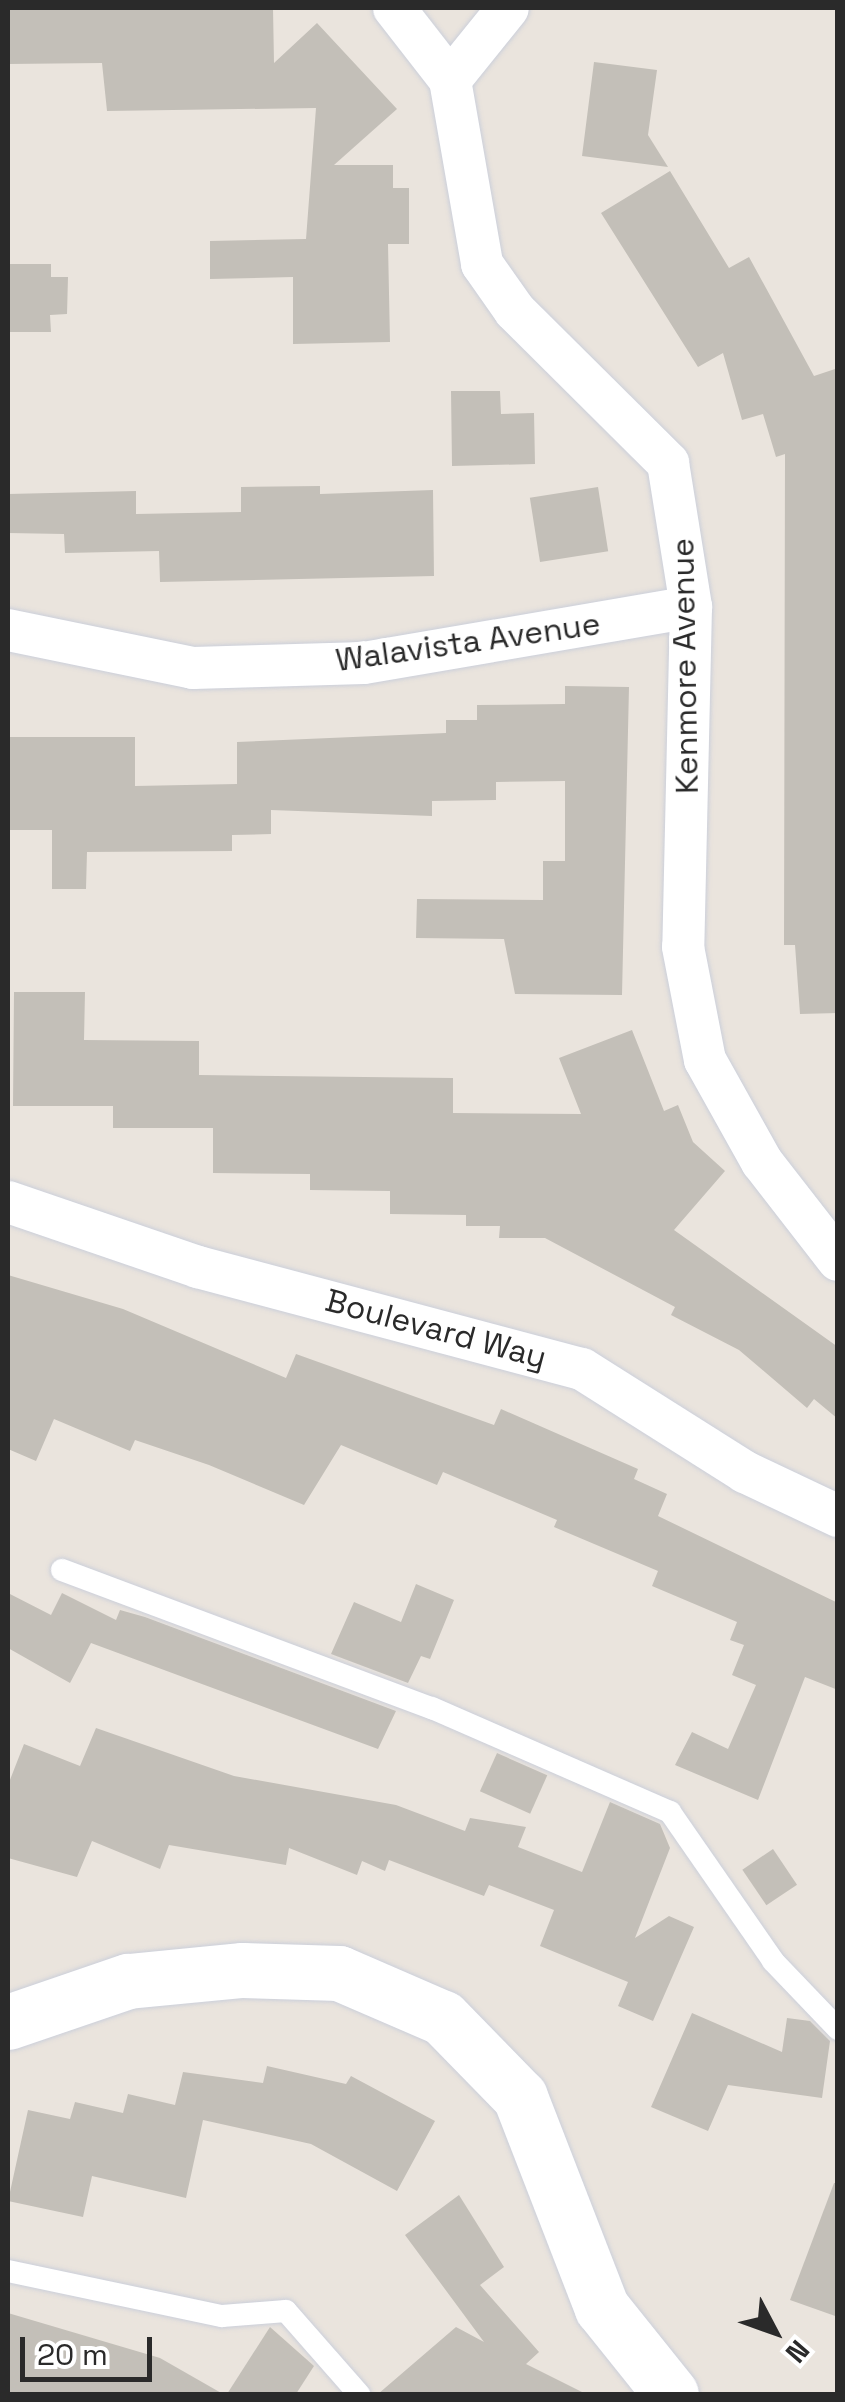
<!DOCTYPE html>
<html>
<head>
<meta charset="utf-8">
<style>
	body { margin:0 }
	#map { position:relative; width:845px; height:2402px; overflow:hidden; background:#eae4dd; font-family:"Space Grotesk",sans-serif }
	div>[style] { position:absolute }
	.building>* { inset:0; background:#c3bfb8; transform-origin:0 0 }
	.roads { filter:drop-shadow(0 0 2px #cbcfda) drop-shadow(0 0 2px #cbcfda) }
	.service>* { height:22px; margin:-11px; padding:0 11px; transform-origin:11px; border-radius:11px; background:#fff }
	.minor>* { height:42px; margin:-21px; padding:0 21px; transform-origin:21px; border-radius:21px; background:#fff }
	.tertiary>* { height:55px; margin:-27.5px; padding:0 27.5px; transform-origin:27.5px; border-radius:27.5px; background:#fff }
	span { translate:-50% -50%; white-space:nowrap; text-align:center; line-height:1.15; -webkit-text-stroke:8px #fff; paint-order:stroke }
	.street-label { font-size:32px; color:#2a2a2a }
	.frame { position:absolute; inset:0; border:10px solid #2a2a2a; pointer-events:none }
	.north { position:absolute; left:725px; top:2282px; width:100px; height:100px; -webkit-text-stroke:8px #fff; paint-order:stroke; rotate:131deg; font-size:28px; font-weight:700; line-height:40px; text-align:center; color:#2a2a2a }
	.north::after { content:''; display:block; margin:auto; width:35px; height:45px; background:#2a2a2a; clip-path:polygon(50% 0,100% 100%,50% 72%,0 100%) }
	.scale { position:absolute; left:20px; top:2337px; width:132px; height:45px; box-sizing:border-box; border:5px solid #2a2a2a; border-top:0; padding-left:12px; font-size:30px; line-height:35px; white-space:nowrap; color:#2a2a2a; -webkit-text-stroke:8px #fff; paint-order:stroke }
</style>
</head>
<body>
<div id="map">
	<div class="building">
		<i style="clip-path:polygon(273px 8px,274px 63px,317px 23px,397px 109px,334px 165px,393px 165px,393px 188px,409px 188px,409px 244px,388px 244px,390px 342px,293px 344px,293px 277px,210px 279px,210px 241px,306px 239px,316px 108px,107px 111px,102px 63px,8px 64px,8px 10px)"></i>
		<i style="clip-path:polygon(594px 62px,657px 70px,648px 135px,668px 167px,582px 156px)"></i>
		<i style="clip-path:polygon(670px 171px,729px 268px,749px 257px,814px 376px,838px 368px,838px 1013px,800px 1014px,795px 945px,784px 945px,785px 454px,776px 457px,763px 414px,742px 420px,723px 353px,698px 367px,601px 213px)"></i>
		<i style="clip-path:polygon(8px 264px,51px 264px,51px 277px,68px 277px,67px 314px,50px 315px,51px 332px,8px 332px)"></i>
		<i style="clip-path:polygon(451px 391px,500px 391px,501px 414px,534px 413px,535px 464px,452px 466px)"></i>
		<i style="clip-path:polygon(320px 486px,320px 494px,433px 490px,434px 576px,160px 582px,159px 551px,65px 553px,64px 534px,8px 533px,8px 494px,136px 491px,136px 514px,241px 512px,241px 487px)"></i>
		<i style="left:598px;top:487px;width:65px;height:69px;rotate:81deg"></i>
		<i style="clip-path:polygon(565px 686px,629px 687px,622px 995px,515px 994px,504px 939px,416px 938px,417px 899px,543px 900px,543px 861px,565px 861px,565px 781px,496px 782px,496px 800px,432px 801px,432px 816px,271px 810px,271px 834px,232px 835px,232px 851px,87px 852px,86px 889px,52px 889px,52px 830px,8px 830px,8px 737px,135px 737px,135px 786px,237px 784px,237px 742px,446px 733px,446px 720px,477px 720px,477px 705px,565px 704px)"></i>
		<i style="clip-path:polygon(14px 992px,85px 992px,84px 1040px,199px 1041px,199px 1075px,453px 1078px,453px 1113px,581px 1114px,559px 1058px,632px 1030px,664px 1111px,678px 1105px,693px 1142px,725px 1171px,674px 1230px,838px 1347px,838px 1419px,814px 1399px,807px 1408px,739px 1350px,671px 1315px,675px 1307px,545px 1238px,499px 1238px,500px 1226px,466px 1226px,466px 1215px,390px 1214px,390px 1191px,310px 1190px,310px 1174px,213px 1173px,213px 1128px,113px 1128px,113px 1106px,13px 1106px)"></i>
		<i style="clip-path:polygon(8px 1275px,123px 1309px,286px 1378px,296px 1354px,494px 1425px,501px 1409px,638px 1469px,634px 1479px,667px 1494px,658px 1516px,838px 1603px,838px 1690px,805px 1677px,758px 1800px,675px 1765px,692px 1732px,728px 1749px,756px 1685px,732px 1675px,744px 1645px,730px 1640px,737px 1622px,652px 1586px,658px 1571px,554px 1527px,557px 1520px,443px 1472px,437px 1485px,341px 1445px,304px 1505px,209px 1465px,135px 1440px,130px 1451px,54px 1419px,36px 1461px,8px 1449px)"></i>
		<i style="clip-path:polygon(416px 1584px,454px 1600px,430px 1659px,421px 1656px,408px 1683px,331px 1654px,354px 1602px,401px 1622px)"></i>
		<i style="clip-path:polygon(8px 1593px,51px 1615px,62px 1593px,116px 1620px,120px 1610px,145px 1617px,396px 1711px,378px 1749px,91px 1643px,70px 1683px,8px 1648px)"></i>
		<i style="clip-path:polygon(96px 1728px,234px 1776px,396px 1805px,465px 1831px,470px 1818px,526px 1827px,518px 1847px,582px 1872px,610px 1802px,660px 1824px,670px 1848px,635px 1938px,669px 1916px,694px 1927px,653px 2021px,618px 2006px,628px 1982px,540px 1946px,554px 1910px,489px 1885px,484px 1896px,389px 1860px,385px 1871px,362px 1861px,357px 1875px,289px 1848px,286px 1865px,169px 1845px,160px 1869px,92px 1841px,77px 1877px,8px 1858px,8px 1785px,24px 1744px,80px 1766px)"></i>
		<i style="left:497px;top:1753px;width:55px;height:42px;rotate:24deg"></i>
		<i style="left:773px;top:1849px;width:43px;height:37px;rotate:56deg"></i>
		<i style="clip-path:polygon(692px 2013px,782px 2052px,787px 2018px,810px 2021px,830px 2041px,822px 2098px,728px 2085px,708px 2131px,651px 2107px)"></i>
		<i style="clip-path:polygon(267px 2066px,346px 2084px,351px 2076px,435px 2121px,397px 2191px,311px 2144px,203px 2120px,186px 2198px,92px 2176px,83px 2217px,8px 2201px,28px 2110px,70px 2119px,75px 2102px,123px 2113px,128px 2094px,175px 2105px,183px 2072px,263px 2083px)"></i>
		<i style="clip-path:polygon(834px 2183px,838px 2183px,838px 2317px,790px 2300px)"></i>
		<i style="clip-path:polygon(459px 2195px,504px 2267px,480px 2285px,539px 2352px,526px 2364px,586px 2394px,378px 2394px,456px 2327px,484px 2342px,405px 2235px)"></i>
		<i style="clip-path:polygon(8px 2313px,160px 2358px,223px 2394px,8px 2394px)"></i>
		<i style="clip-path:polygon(270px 2327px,314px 2366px,296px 2394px,227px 2394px)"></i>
	</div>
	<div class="roads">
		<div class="service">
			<i style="left:62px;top:1570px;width:395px;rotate:20.5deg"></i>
			<i style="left:432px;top:1708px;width:260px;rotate:23.6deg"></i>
			<i style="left:670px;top:1812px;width:181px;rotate:55.3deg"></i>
			<i style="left:773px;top:1961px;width:94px;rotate:46.3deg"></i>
			<i style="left:8px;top:2271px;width:219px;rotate:11.9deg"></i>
			<i style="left:222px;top:2316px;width:64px;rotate:-4.5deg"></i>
			<i style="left:286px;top:2311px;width:111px;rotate:48.7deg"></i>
		</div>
		<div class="minor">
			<i style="left:394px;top:8px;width:91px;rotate:52.1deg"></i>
			<i style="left:450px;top:80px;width:187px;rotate:80.1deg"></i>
			<i style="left:482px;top:264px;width:57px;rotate:54.9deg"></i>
			<i style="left:515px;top:311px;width:216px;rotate:44.8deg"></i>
			<i style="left:668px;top:463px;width:146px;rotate:80.9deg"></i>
			<i style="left:691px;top:607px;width:340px;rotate:91.3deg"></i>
			<i style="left:683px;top:947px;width:115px;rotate:79deg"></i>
			<i style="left:705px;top:1060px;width:117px;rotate:60.8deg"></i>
			<i style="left:762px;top:1162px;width:124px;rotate:52.2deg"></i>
			<i style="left:450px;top:80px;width:92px;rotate:-51.1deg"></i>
			<i style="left:8px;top:630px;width:189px;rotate:11.6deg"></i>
			<i style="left:193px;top:668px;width:171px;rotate:-1.7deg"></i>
			<i style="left:364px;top:663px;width:332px;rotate:-9.7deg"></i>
			<i style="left:8px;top:1202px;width:201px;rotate:18.9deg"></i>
			<i style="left:198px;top:1267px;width:397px;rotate:14.9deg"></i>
			<i style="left:582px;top:1369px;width:193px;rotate:32.3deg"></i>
			<i style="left:745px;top:1472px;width:103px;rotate:25.3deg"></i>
		</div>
		<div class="tertiary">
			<i style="left:8px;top:2022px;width:127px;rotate:-18.9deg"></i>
			<i style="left:128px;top:1981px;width:115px;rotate:-5.5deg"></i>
			<i style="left:242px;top:1970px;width:97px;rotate:1.8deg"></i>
			<i style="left:339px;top:1973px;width:113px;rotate:23.4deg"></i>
			<i style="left:443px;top:2018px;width:110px;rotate:45.7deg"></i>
			<i style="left:520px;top:2097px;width:226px;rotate:68.8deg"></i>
			<i style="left:602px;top:2308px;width:110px;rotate:51.3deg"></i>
		</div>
	</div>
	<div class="street-label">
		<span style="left:468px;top:642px;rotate:-8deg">Walavista Avenue</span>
		<span style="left:685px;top:666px;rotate:-91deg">Kenmore Avenue</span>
		<span style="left:436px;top:1329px;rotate:15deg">Boulevard Way</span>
	</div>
	<div class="frame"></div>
	<div class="north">N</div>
	<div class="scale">20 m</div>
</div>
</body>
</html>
